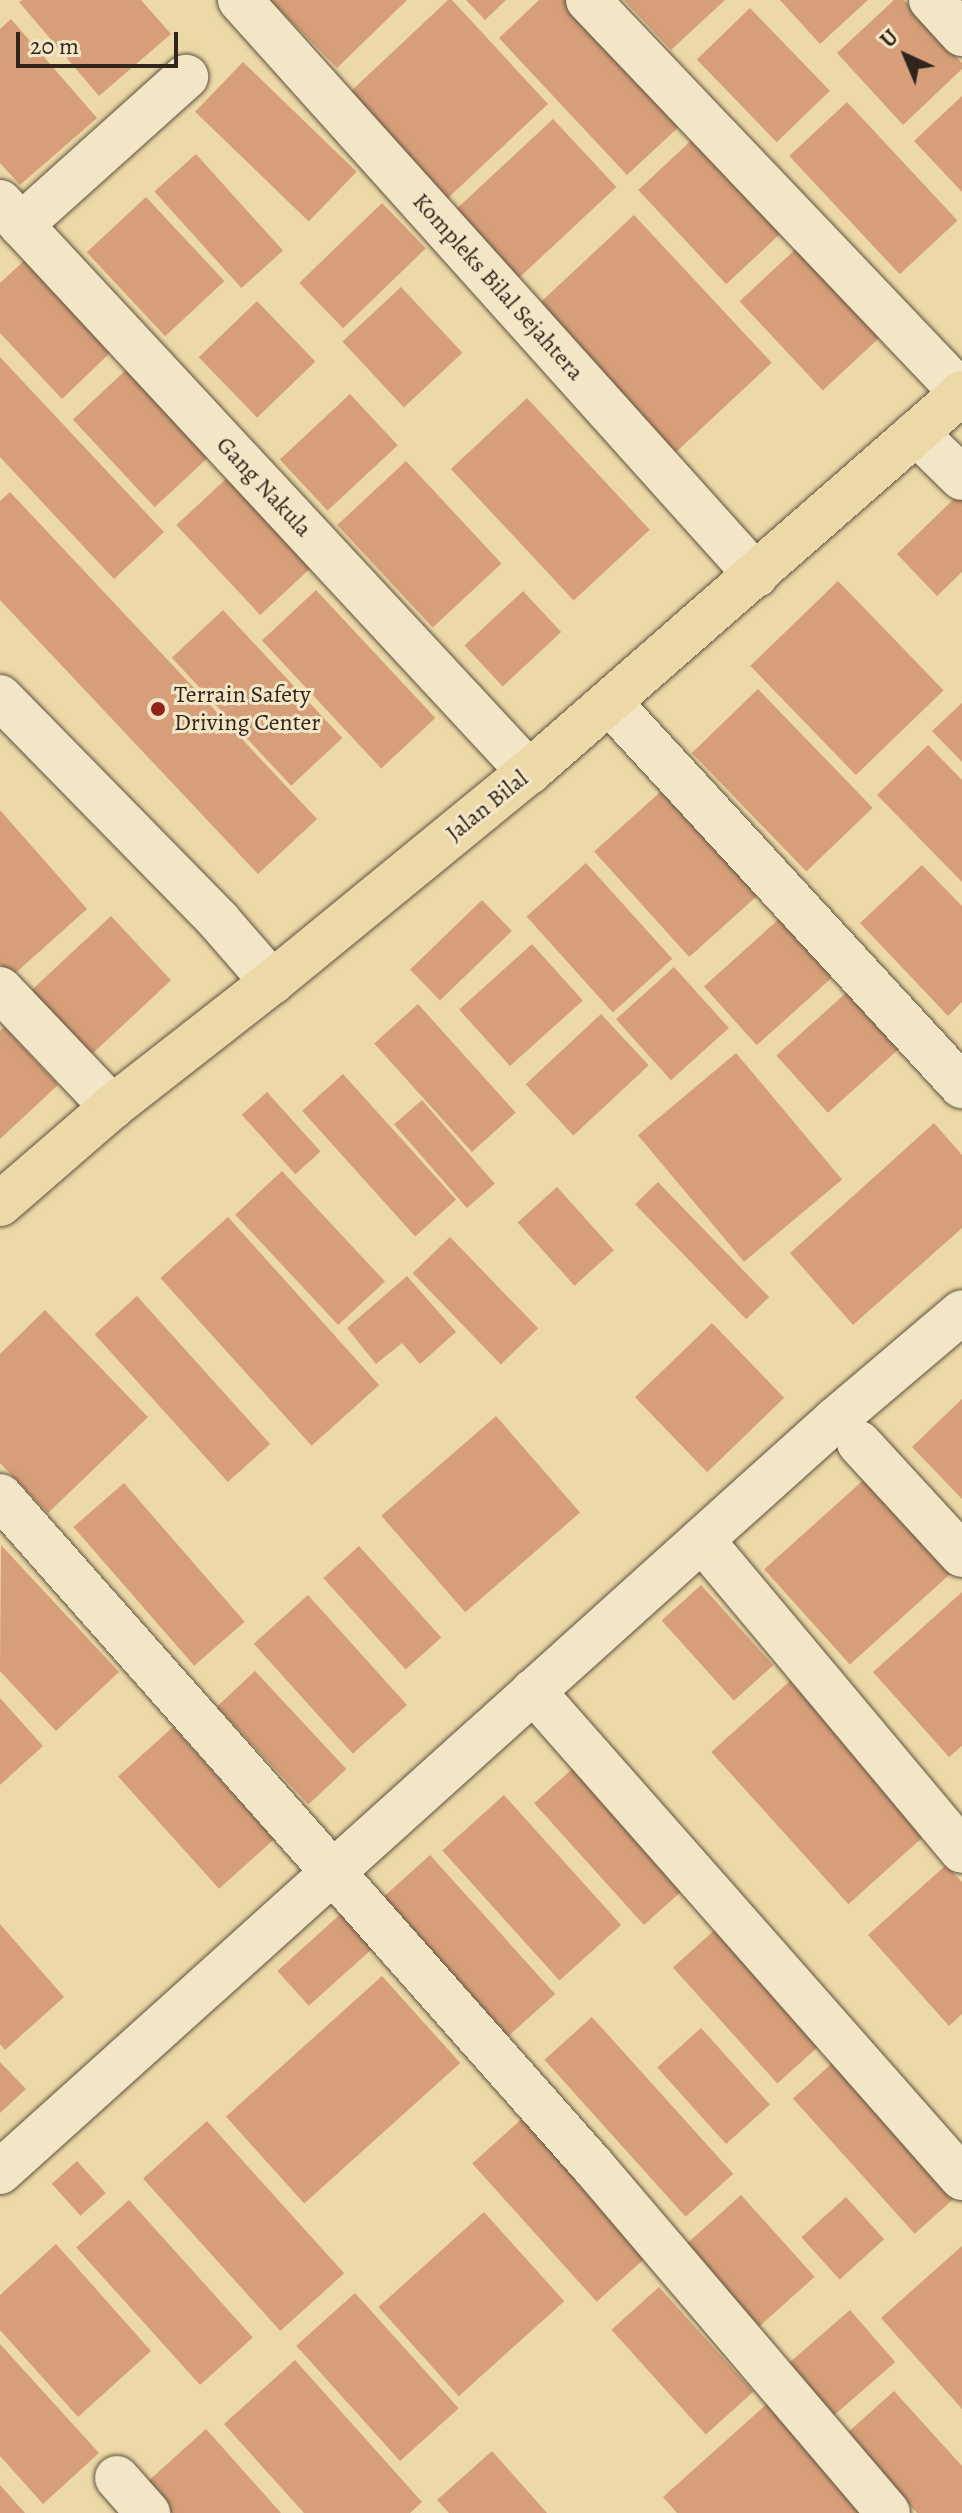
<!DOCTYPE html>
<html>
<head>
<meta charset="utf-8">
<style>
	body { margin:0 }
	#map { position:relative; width:962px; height:2513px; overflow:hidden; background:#edd9a7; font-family:Alegreya,serif }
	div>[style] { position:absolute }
	.building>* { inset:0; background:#d69f79; transform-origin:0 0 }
	.roads { filter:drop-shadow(0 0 2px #5f5240) drop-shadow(0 0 2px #5f5240) }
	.minor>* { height:44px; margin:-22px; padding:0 22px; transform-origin:22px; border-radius:22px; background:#f3e6c6 }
	.major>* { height:44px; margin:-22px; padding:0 22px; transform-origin:22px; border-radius:22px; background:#edd9a7 }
	.dots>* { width:22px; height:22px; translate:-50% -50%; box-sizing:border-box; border:4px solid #f3e6c6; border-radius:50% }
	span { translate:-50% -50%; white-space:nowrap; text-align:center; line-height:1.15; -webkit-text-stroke:6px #f3e6c6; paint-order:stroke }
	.street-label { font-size:24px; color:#30251d }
	.poi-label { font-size:24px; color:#30251d }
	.left { translate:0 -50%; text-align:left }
	.north { position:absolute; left:866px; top:16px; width:80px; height:80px; -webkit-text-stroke:6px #f3e6c6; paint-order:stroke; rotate:316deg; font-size:22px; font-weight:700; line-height:32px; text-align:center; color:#30251d }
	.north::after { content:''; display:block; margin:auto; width:28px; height:36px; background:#30251d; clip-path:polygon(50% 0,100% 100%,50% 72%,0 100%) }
	.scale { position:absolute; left:16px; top:32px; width:162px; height:36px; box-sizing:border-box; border:4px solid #30251d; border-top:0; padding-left:10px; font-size:24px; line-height:28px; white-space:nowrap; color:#30251d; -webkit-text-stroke:6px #f3e6c6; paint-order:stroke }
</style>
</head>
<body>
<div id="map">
	<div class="building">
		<i style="clip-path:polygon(22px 0,141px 0,171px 34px,99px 96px,19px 2px)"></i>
		<i style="clip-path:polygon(270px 0,407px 0,337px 68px)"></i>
		<i style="clip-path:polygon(448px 0,452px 0,548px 104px,447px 199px,349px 93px)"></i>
		<i style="clip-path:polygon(466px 0,506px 0,485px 20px)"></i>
		<i style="clip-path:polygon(539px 0,568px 0,683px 123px,627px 175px,499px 38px)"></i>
		<i style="clip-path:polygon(624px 0,725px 0,671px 50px)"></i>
		<i style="clip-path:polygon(780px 0,868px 0,820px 44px)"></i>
		<i style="clip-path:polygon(894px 0,904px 0,962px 63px,962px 69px,903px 125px,837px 53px)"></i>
		<i style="left:750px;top:8px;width:115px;height:74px;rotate:46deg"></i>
		<i style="clip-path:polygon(11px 19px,97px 118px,20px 185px,0 163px,0 29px)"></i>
		<i style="left:243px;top:62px;width:158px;height:69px;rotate:44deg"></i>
		<i style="clip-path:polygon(962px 96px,962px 192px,914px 141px)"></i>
		<i style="left:847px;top:102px;width:162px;height:79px;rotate:47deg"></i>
		<i style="left:553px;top:119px;width:93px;height:140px;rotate:47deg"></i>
		<i style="left:696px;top:136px;width:129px;height:79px;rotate:47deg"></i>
		<i style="left:196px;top:154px;width:130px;height:56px;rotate:48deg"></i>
		<i style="left:146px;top:197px;width:115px;height:81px;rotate:47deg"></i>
		<i style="left:382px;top:203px;width:63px;height:115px;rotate:46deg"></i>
		<i style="left:634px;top:215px;width:202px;height:137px;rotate:47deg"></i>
		<i style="left:801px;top:244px;width:122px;height:84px;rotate:47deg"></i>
		<i style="clip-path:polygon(26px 259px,112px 351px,62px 399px,0 333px,0 283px)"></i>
		<i style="left:401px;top:287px;width:90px;height:80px;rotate:47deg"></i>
		<i style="left:257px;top:301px;width:84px;height:81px;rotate:46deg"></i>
		<i style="clip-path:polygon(0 357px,164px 532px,114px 579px,0 457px)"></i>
		<i style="left:127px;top:369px;width:120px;height:74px;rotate:47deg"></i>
		<i style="left:350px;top:394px;width:70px;height:96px;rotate:47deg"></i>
		<i style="left:527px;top:398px;width:180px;height:104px;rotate:47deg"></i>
		<i style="left:406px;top:461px;width:140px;height:94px;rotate:47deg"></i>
		<i style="left:229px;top:476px;width:123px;height:72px;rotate:47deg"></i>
		<i style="clip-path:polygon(962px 491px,962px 572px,937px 596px,897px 554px)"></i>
		<i style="clip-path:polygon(10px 492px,317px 819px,258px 874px,0 600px,0 501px)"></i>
		<i style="left:838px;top:581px;width:152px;height:122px;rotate:46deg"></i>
		<i style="left:316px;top:590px;width:175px;height:74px;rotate:47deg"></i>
		<i style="left:523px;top:591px;width:56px;height:80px;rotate:47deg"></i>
		<i style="left:223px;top:610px;width:175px;height:70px;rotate:47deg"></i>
		<i style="left:758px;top:689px;width:165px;height:92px;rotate:46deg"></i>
		<i style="clip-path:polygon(962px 703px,962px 762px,932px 731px)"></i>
		<i style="clip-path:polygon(928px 745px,962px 780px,962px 882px,877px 795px)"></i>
		<i style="left:667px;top:786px;width:142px;height:98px;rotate:48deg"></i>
		<i style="clip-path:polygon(0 810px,87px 909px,11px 977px,0 964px)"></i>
		<i style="left:586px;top:863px;width:129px;height:80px;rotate:48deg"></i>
		<i style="clip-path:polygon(922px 865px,962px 906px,962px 1002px,948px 1016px,860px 923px)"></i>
		<i style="left:482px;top:900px;width:43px;height:100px;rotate:46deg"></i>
		<i style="left:111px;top:916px;width:88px;height:122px;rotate:47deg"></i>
		<i style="left:779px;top:919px;width:79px;height:101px;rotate:48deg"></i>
		<i style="left:532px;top:944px;width:76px;height:98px;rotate:48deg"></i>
		<i style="left:674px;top:967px;width:82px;height:78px;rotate:48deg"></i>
		<i style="left:847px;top:992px;width:77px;height:95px;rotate:48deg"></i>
		<i style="left:418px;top:1004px;width:146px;height:59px;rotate:48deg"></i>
		<i style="left:601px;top:1014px;width:70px;height:103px;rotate:47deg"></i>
		<i style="clip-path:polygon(4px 1027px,58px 1085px,0 1139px,0 1031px)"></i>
		<i style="left:736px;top:1053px;width:165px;height:128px;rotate:50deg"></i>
		<i style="left:343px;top:1074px;width:169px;height:55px;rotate:48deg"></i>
		<i style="left:267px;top:1092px;width:80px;height:34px;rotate:48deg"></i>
		<i style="left:422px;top:1100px;width:111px;height:37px;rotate:49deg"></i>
		<i style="clip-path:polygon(934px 1123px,962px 1155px,962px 1228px,853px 1325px,790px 1253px)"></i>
		<i style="left:282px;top:1171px;width:151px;height:64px;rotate:47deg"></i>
		<i style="left:658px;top:1182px;width:160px;height:32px;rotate:46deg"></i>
		<i style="left:557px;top:1187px;width:85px;height:53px;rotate:48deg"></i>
		<i style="left:228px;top:1217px;width:226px;height:91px;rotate:48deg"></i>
		<i style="left:450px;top:1237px;width:127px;height:52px;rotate:46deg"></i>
		<i style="clip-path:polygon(407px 1276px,456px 1332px,420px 1364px,402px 1343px,376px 1364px,347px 1328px)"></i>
		<i style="left:137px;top:1296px;width:199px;height:57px;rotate:48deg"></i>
		<i style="clip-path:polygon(45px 1310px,148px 1417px,48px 1513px,0 1463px,0 1354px)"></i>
		<i style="left:712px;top:1323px;width:104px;height:107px;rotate:46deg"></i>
		<i style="clip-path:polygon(962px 1399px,962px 1499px,912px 1447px)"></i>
		<i style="left:496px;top:1416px;width:128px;height:152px;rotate:49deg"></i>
		<i style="left:869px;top:1475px;width:128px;height:141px;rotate:48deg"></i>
		<i style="left:124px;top:1483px;width:184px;height:67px;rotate:49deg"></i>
		<i style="clip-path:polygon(1px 1545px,119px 1672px,56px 1731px,0 1671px)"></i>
		<i style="left:359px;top:1546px;width:123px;height:48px;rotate:48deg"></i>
		<i style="left:701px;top:1585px;width:108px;height:53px;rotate:48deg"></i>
		<i style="clip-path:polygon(962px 1592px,962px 1746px,949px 1757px,873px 1672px)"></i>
		<i style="left:308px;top:1595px;width:148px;height:73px;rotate:48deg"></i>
		<i style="left:255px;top:1671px;width:134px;height:52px;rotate:47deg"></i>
		<i style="left:790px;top:1681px;width:205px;height:106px;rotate:48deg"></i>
		<i style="clip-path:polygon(0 1698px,43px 1746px,0 1785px)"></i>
		<i style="left:173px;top:1727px;width:151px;height:74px;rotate:48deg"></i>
		<i style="left:581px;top:1761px;width:164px;height:63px;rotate:48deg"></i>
		<i style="left:504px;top:1795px;width:175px;height:83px;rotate:48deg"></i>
		<i style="left:430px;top:1855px;width:187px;height:71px;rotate:48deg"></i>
		<i style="clip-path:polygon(946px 1865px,962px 1882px,962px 2014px,949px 2026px,868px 1935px)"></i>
		<i style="left:345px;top:1910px;width:47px;height:91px;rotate:48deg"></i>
		<i style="clip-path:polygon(0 1924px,64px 1997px,5px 2050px,0 2044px)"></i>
		<i style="left:719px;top:1926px;width:156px;height:62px;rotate:48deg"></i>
		<i style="left:382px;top:1976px;width:117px;height:210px;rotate:48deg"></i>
		<i style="left:592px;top:2017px;width:211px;height:64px;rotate:48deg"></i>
		<i style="left:701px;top:2028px;width:103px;height:59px;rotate:48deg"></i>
		<i style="left:839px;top:2057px;width:182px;height:62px;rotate:48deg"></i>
		<i style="clip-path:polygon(0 2062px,26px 2089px,0 2113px)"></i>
		<i style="left:525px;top:2116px;width:186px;height:71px;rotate:48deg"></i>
		<i style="left:207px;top:2121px;width:205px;height:86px;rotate:48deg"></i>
		<i style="left:77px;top:2161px;width:43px;height:34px;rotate:48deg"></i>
		<i style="left:741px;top:2195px;width:110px;height:76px;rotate:48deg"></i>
		<i style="left:846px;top:2197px;width:57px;height:60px;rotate:48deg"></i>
		<i style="left:129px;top:2200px;width:185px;height:71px;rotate:48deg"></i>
		<i style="left:484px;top:2212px;width:120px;height:142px;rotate:48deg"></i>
		<i style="clip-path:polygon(56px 2244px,151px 2351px,78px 2417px,0 2330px,0 2295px)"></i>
		<i style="clip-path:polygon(962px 2246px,962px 2409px,881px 2318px)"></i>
		<i style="left:659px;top:2287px;width:141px;height:64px;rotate:48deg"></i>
		<i style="left:355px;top:2293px;width:155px;height:79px;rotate:48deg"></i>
		<i style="left:850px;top:2310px;width:69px;height:87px;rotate:49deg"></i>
		<i style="clip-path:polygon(0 2344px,99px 2453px,43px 2504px,0 2456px)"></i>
		<i style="clip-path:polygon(295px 2360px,422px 2502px,410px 2513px,304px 2513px,224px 2424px)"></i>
		<i style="clip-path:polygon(894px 2391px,962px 2466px,962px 2513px,917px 2513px,846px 2434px)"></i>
		<i style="clip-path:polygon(769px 2402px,868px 2513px,677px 2513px,663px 2497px)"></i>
		<i style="clip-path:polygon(206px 2429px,281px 2513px,172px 2513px,146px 2483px)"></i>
		<i style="clip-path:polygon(492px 2451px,547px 2513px,449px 2513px,437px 2500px)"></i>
		<i style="clip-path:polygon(0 2485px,25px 2513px,0 2513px)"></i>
	</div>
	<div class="roads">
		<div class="minor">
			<i style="left:240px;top:0;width:773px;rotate:48.1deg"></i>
			<i style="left:588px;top:0;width:543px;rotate:46.42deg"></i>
			<i style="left:931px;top:0;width:46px;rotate:47.6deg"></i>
			<i style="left:0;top:202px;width:778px;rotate:47.14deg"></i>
			<i style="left:21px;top:225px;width:222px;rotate:-41.9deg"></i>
			<i style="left:916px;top:433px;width:64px;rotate:44.4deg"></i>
			<i style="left:0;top:697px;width:313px;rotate:45.6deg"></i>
			<i style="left:219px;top:921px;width:81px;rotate:49deg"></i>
			<i style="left:609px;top:702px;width:522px;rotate:47.41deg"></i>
			<i style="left:0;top:989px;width:163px;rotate:46.5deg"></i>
			<i style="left:859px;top:1443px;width:152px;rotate:47.4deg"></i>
			<i style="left:0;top:1496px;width:895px;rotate:48.49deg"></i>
			<i style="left:593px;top:2166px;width:455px;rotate:49.6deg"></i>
			<i style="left:702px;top:1540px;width:405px;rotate:50.1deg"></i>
			<i style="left:533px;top:1691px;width:649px;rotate:48.62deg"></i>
			<i style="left:0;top:2172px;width:1125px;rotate:-42.01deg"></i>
			<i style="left:836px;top:1419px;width:165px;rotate:-40.3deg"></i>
			<i style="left:117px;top:2478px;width:47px;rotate:48.5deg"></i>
		</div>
		<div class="major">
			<i style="left:0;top:1204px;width:148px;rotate:-40.9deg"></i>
			<i style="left:112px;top:1107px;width:203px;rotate:-38deg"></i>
			<i style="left:272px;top:982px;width:332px;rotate:-39.3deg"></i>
			<i style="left:529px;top:772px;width:575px;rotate:-41.2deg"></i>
		</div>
	</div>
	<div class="dots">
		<i style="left:158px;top:709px;background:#8f2418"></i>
	</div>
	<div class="street-label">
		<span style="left:498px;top:287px;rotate:48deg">Kompleks Bilal Sejahtera</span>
		<span style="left:264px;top:487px;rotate:47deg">Gang Nakula</span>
		<span style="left:487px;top:806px;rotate:-39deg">Jalan Bilal</span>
	</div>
	<div class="poi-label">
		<span class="left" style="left:174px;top:709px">Terrain Safety<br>Driving Center</span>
	</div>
	<div class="north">U</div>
	<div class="scale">20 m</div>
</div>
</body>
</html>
